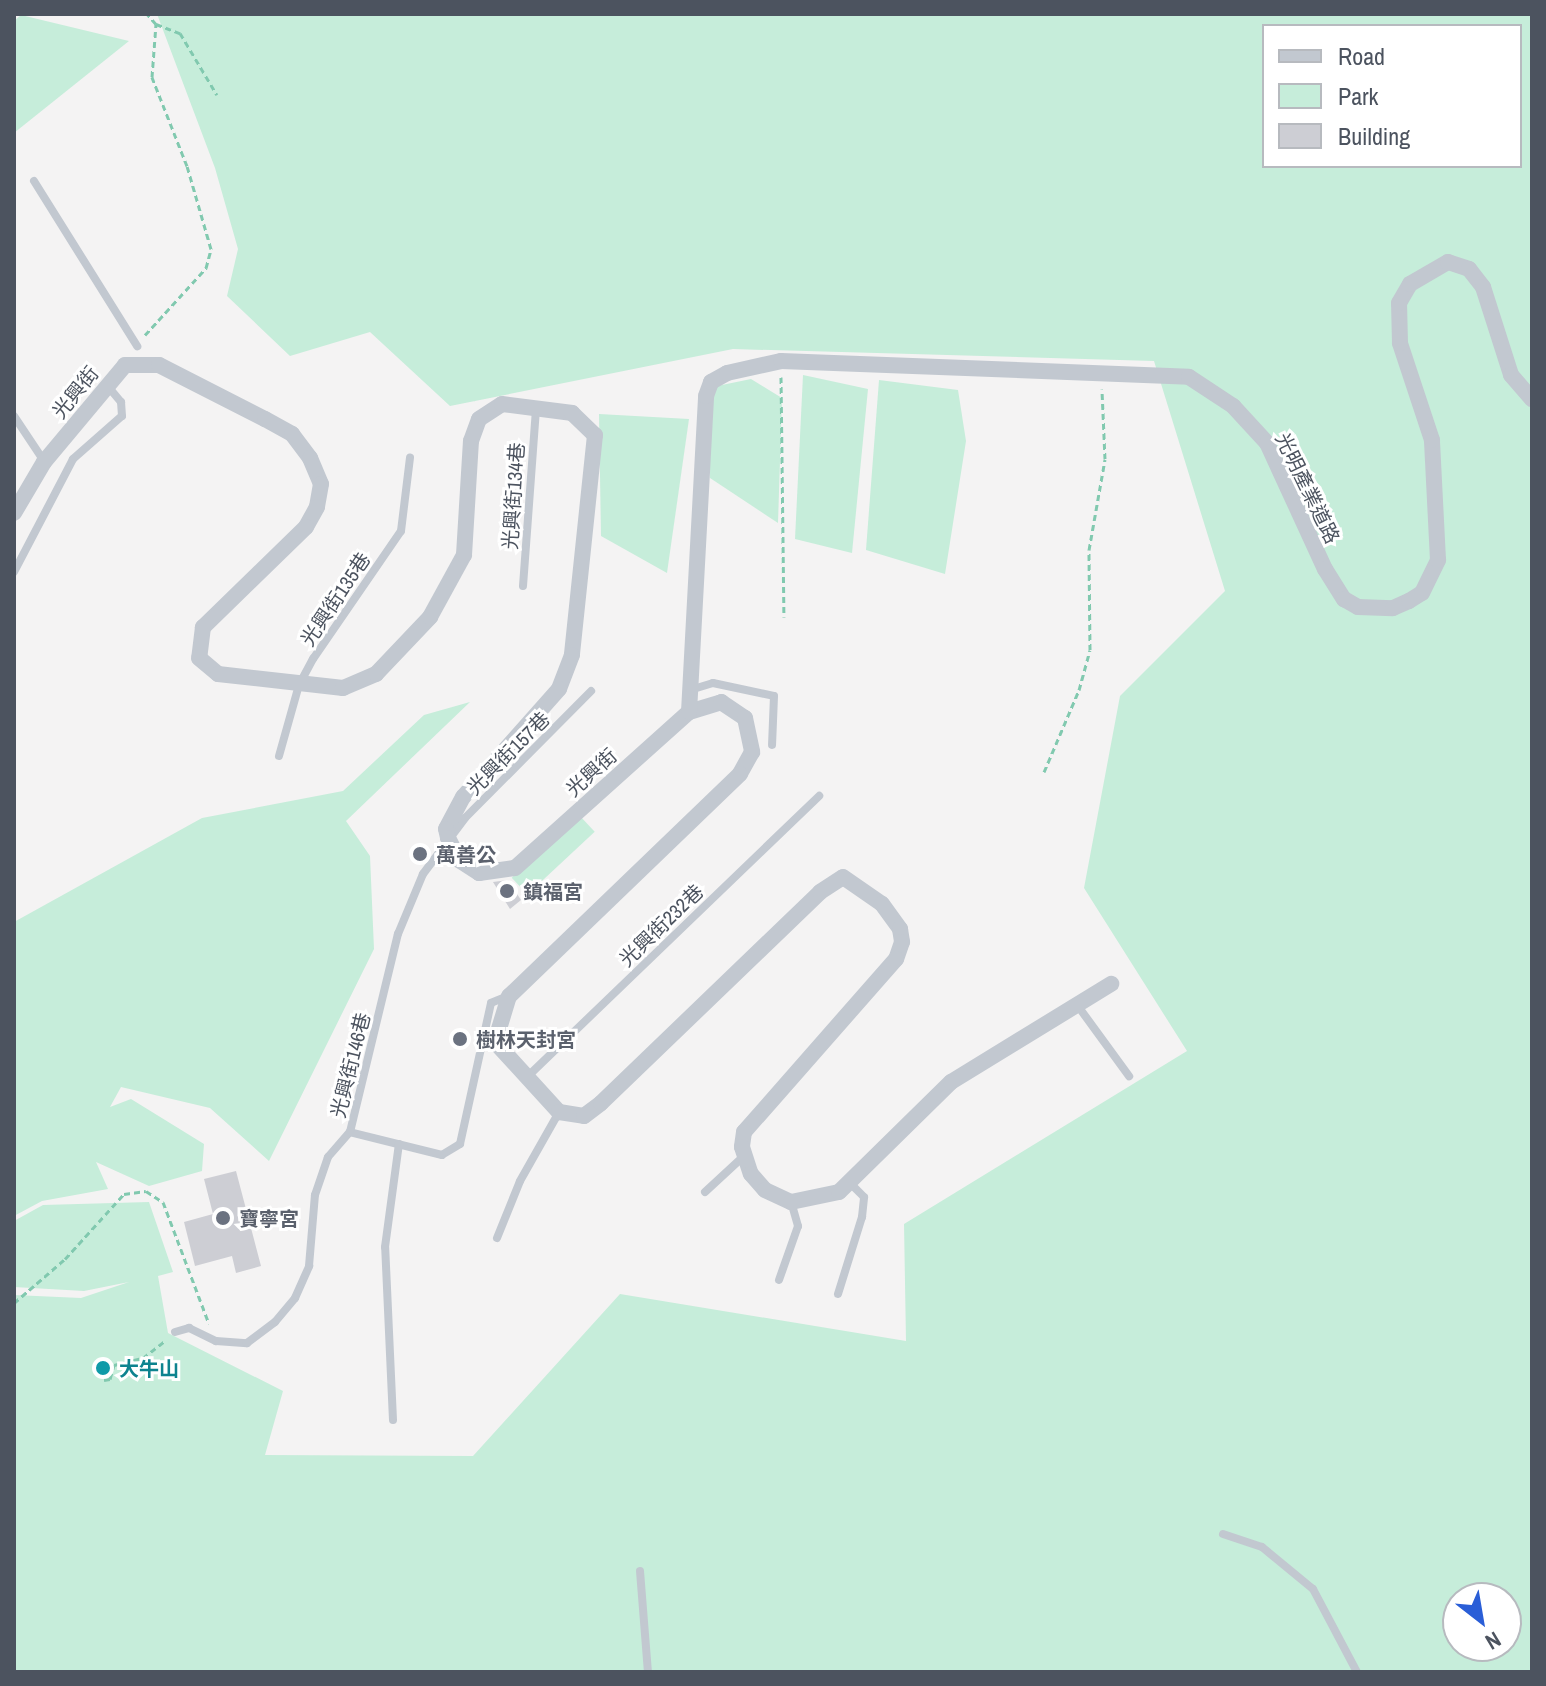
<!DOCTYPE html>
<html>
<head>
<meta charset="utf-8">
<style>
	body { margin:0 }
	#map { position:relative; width:1546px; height:1686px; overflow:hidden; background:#f4f3f3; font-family:"Archivo Narrow","Noto Sans TC",sans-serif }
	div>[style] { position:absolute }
	.green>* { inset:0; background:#c6edda; transform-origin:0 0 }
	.building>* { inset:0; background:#cdced4 }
	.path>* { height:3px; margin-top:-1.5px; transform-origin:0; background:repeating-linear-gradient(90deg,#81c9af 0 6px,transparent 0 10px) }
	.lane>* { height:8px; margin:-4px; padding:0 4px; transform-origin:4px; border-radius:4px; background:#c2c8d0 }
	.street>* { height:16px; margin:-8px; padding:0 8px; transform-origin:8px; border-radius:8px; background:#c2c8d0 }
	.dots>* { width:22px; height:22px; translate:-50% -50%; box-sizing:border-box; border:4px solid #fff; border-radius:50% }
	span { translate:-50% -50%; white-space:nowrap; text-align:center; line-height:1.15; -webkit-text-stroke:6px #fff; paint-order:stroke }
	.street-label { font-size:20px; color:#4c535f }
	.worship-label { font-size:20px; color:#5b616d; font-weight:700 }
	.left { translate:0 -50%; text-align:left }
	.culture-label { font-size:20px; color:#0d838f; font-weight:700 }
	.frame { position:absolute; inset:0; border:16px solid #4c535f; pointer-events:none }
	.legend { position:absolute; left:1262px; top:24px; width:260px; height:144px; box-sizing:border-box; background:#fff; border:2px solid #b7babf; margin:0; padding:10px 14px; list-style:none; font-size:24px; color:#4c535f }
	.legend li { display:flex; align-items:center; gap:16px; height:40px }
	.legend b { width:40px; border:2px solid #b7babf }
	.north { position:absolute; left:1442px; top:1582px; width:80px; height:80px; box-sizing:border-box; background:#fff; border:2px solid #b7babf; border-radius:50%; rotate:149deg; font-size:22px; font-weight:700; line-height:32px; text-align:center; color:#4c535f }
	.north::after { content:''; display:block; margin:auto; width:28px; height:36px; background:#2a5ed7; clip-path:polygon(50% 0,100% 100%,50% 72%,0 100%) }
</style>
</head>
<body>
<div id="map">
	<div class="green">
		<i style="clip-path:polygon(evenodd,157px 14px,1532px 14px,1532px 1672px,14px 1672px,14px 1295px,81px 1298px,129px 1282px,84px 1291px,14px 1287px,14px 1221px,43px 1205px,149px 1202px,173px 1272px,158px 1276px,168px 1333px,283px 1391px,265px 1455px,473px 1456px,620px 1294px,906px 1341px,904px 1224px,1187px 1051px,1084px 888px,1120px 696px,1225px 591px,1154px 361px,733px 349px,450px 406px,370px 332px,290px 356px,227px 296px,238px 249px,215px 168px,157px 14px,1264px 26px,1520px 26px,1520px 166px,1264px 166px,1264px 26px,157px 14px,1458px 1598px,1506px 1598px,1506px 1646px,1458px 1646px,1458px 1598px)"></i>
		<i style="clip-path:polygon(21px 15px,129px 41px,14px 133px,14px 21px)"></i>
		<i style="clip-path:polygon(803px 375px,868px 389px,852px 553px,795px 539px)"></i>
		<i style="clip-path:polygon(751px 379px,782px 398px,778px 523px,710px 478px,706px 409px,717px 386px)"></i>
		<i style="clip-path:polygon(879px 380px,958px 390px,966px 441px,945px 574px,866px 550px)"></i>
		<i style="clip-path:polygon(599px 414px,689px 419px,667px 573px,601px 536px)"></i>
		<i style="clip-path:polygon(470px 702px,346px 821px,370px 856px,374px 949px,269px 1161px,210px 1108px,121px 1087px,110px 1107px,131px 1099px,204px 1144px,202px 1171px,149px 1186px,96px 1162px,108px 1189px,42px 1201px,14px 1216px,14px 922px,202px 818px,343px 791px,424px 715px)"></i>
		<i style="left:579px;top:815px;width:23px;height:92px;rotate:47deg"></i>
	</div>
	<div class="building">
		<i style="clip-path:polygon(508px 880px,521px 900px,510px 909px,493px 882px)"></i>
		<i style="clip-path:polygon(236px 1171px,261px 1266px,236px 1273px,232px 1256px,195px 1266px,184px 1222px,213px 1214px,204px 1179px)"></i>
	</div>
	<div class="path">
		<i style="left:156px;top:24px;width:26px;rotate:21deg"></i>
		<i style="left:180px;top:33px;width:72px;rotate:59.2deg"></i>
		<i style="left:145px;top:335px;width:91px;rotate:-47.7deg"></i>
		<i style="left:206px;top:268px;width:20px;rotate:-75deg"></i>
		<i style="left:211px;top:249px;width:86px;rotate:-106.1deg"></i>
		<i style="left:187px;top:166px;width:96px;rotate:-111.5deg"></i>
		<i style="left:152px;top:77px;width:53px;rotate:-85.7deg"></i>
		<i style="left:156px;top:24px;width:13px;rotate:-132deg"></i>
		<i style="left:781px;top:377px;width:240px;rotate:89.3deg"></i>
		<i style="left:1044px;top:772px;width:89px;rotate:-66.9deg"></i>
		<i style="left:1079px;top:690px;width:41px;rotate:-74.6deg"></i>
		<i style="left:1090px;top:650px;width:100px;rotate:-90.6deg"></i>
		<i style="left:1089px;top:550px;width:92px;rotate:-80deg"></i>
		<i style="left:1105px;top:459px;width:70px;rotate:-92.5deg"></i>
		<i style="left:14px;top:1303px;width:67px;rotate:-40.8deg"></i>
		<i style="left:65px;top:1259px;width:88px;rotate:-47.8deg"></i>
		<i style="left:124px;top:1194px;width:22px;rotate:-8deg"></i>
		<i style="left:146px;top:1191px;width:20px;rotate:33deg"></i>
		<i style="left:163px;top:1202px;width:130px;rotate:69.3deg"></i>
		<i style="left:104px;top:1380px;width:6px;rotate:-9deg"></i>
		<i style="left:110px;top:1379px;width:15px;rotate:-74deg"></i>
		<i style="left:114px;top:1365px;width:30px;rotate:-14deg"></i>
		<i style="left:143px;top:1358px;width:29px;rotate:-38deg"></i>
	</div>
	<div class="lane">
		<i style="left:34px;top:181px;width:195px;rotate:58deg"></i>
		<i style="left:14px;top:416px;width:54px;rotate:56.3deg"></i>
		<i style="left:14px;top:572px;width:127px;rotate:-62.4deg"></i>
		<i style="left:73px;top:459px;width:65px;rotate:-41.3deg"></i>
		<i style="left:122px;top:416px;width:14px;rotate:-94deg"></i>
		<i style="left:121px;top:402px;width:23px;rotate:-130deg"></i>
		<i style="left:523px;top:586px;width:178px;rotate:-85.8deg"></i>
		<i style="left:690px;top:690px;width:24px;rotate:-17deg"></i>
		<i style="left:713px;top:683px;width:62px;rotate:12deg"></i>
		<i style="left:774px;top:696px;width:49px;rotate:92.3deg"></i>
		<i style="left:279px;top:756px;width:74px;rotate:-74.3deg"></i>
		<i style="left:299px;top:685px;width:30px;rotate:-62deg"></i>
		<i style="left:313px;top:659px;width:155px;rotate:-55.5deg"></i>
		<i style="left:401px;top:531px;width:74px;rotate:-83deg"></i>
		<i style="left:508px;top:996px;width:18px;rotate:158deg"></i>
		<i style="left:491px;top:1003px;width:144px;rotate:102.4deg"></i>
		<i style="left:460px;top:1144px;width:21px;rotate:149deg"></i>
		<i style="left:442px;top:1155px;width:95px;rotate:-166deg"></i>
		<i style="left:350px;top:1132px;width:204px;rotate:-76.4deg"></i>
		<i style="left:398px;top:934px;width:65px;rotate:-67.4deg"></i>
		<i style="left:423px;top:874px;width:70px;rotate:-53.1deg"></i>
		<i style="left:465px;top:818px;width:179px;rotate:-45.2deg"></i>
		<i style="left:1075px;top:1002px;width:92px;rotate:53.9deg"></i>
		<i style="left:526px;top:1078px;width:407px;rotate:-43.9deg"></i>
		<i style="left:705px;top:1192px;width:53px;rotate:-42.7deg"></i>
		<i style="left:497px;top:1238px;width:61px;rotate:-68deg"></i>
		<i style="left:520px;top:1181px;width:79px;rotate:-60.5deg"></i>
		<i style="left:779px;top:1280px;width:57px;rotate:-70.6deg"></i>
		<i style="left:798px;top:1226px;width:25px;rotate:-106deg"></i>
		<i style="left:838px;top:1294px;width:81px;rotate:-72.7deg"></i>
		<i style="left:862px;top:1217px;width:20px;rotate:-84deg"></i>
		<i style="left:864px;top:1197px;width:20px;rotate:-135deg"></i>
		<i style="left:175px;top:1332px;width:15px;rotate:-16deg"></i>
		<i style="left:189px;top:1328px;width:30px;rotate:26deg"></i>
		<i style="left:216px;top:1341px;width:31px;rotate:4deg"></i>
		<i style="left:247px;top:1343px;width:35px;rotate:-37deg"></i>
		<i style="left:275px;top:1322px;width:31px;rotate:-50deg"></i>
		<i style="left:295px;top:1298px;width:35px;rotate:-66deg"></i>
		<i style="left:309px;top:1266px;width:71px;rotate:-85.2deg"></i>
		<i style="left:315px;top:1195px;width:40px;rotate:-71.1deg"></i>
		<i style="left:328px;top:1157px;width:33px;rotate:-49deg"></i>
		<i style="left:393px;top:1420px;width:173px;rotate:-92.6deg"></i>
		<i style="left:385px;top:1247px;width:104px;rotate:-82.3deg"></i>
		<i style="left:1223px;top:1534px;width:41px;rotate:18.4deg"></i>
		<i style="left:1262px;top:1547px;width:66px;rotate:39.5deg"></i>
		<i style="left:1313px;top:1589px;width:94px;rotate:62.1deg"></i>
		<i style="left:640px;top:1571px;width:101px;rotate:85.5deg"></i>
	</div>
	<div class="street">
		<i style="left:14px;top:513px;width:59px;rotate:-59.5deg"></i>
		<i style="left:44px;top:462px;width:126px;rotate:-50.1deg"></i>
		<i style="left:125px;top:365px;width:34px"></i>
		<i style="left:159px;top:365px;width:119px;rotate:27deg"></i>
		<i style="left:265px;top:419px;width:31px;rotate:29deg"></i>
		<i style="left:292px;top:434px;width:30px;rotate:53deg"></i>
		<i style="left:310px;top:458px;width:28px;rotate:67deg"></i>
		<i style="left:321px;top:484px;width:23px;rotate:100deg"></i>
		<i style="left:317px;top:507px;width:23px;rotate:119deg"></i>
		<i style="left:306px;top:527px;width:144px;rotate:135.8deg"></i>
		<i style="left:203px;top:627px;width:31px;rotate:97deg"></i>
		<i style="left:199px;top:658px;width:25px;rotate:40deg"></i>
		<i style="left:218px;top:674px;width:126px;rotate:6.4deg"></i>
		<i style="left:343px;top:688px;width:36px;rotate:-23deg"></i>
		<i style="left:376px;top:674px;width:79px;rotate:-46.5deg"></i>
		<i style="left:430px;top:617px;width:71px;rotate:-61.3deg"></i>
		<i style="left:464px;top:555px;width:114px;rotate:-86.5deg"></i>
		<i style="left:471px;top:441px;width:23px;rotate:-70deg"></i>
		<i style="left:479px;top:419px;width:27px;rotate:-33deg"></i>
		<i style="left:502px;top:404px;width:71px;rotate:7.3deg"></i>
		<i style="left:572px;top:413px;width:32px;rotate:44deg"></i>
		<i style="left:595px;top:435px;width:221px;rotate:96deg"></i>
		<i style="left:572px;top:655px;width:36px;rotate:111deg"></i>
		<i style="left:559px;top:689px;width:144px;rotate:131.6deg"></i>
		<i style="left:463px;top:797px;width:36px;rotate:118deg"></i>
		<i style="left:446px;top:829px;width:9px;rotate:77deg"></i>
		<i style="left:448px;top:838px;width:25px;rotate:63deg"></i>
		<i style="left:459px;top:860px;width:24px;rotate:33deg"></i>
		<i style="left:479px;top:873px;width:36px;rotate:-8deg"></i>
		<i style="left:515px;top:868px;width:234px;rotate:-41.9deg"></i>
		<i style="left:689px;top:712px;width:34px;rotate:-17deg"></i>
		<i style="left:721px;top:702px;width:29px;rotate:34deg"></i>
		<i style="left:745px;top:718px;width:35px;rotate:78deg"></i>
		<i style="left:752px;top:752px;width:25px;rotate:119deg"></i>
		<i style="left:740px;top:774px;width:320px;rotate:136.1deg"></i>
		<i style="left:509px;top:996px;width:48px;rotate:106.9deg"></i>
		<i style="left:495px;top:1042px;width:95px;rotate:47.6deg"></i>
		<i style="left:559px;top:1112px;width:25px;rotate:9deg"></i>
		<i style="left:584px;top:1116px;width:21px;rotate:-37deg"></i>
		<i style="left:601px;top:1103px;width:304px;rotate:-43.9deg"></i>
		<i style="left:820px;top:892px;width:27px;rotate:-33deg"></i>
		<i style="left:843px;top:877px;width:47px;rotate:34.7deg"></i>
		<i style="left:882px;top:904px;width:31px;rotate:54deg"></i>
		<i style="left:900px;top:929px;width:13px;rotate:81deg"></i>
		<i style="left:902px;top:942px;width:18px;rotate:109deg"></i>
		<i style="left:896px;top:959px;width:230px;rotate:131.3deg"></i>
		<i style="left:744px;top:1132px;width:15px;rotate:98deg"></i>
		<i style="left:742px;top:1147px;width:28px;rotate:72deg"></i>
		<i style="left:751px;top:1174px;width:21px;rotate:49deg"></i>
		<i style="left:765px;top:1190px;width:29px;rotate:25deg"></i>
		<i style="left:791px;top:1202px;width:49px;rotate:-11.8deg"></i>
		<i style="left:839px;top:1192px;width:157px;rotate:-44.5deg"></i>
		<i style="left:951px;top:1082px;width:188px;rotate:-31.5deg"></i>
		<i style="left:689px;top:712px;width:316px;rotate:-86.9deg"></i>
		<i style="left:706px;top:396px;width:15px;rotate:-70deg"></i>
		<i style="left:711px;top:382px;width:18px;rotate:-29deg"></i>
		<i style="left:727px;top:373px;width:55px;rotate:-12.5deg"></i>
		<i style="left:781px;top:361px;width:408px;rotate:2.2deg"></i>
		<i style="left:1189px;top:377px;width:53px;rotate:33.4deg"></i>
		<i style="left:1233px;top:406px;width:50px;rotate:47.4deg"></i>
		<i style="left:1267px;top:443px;width:139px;rotate:65.3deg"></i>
		<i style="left:1325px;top:569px;width:36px;rotate:58deg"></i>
		<i style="left:1344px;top:599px;width:16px;rotate:30deg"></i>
		<i style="left:1358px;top:607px;width:35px;rotate:2deg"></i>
		<i style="left:1393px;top:608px;width:17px;rotate:-24deg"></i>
		<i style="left:1409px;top:601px;width:15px;rotate:-32deg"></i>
		<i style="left:1422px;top:593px;width:37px;rotate:-64deg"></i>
		<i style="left:1438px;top:560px;width:120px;rotate:-92.9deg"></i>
		<i style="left:1432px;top:440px;width:102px;rotate:-108.3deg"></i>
		<i style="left:1400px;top:343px;width:40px;rotate:-91.4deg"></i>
		<i style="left:1399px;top:303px;width:22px;rotate:-60deg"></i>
		<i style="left:1410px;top:284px;width:44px;rotate:-30.1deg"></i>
		<i style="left:1448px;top:262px;width:22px;rotate:18deg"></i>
		<i style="left:1469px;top:269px;width:23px;rotate:52deg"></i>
		<i style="left:1483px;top:287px;width:92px;rotate:72.3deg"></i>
		<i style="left:1511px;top:375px;width:32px;rotate:49deg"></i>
	</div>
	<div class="dots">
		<i style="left:420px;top:854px;background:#6b7280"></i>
		<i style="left:507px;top:891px;background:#6b7280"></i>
		<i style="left:460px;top:1039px;background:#6b7280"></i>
		<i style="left:223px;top:1218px;background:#6b7280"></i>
		<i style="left:103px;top:1368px;background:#0f9aa8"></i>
	</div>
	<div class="street-label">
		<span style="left:75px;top:392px;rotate:-51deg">光興街</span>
		<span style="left:1308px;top:488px;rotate:64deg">光明產業道路</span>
		<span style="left:513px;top:496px;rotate:-86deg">光興街134巷</span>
		<span style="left:335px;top:599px;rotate:-56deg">光興街135巷</span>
		<span style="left:508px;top:753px;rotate:-45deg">光興街157巷</span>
		<span style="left:591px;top:772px;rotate:-42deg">光興街</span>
		<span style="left:661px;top:925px;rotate:-44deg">光興街232巷</span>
		<span style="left:350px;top:1065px;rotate:-76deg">光興街146巷</span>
	</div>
	<div class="worship-label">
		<span class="left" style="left:436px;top:854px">萬善公</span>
		<span class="left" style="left:523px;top:891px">鎮福宮</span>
		<span class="left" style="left:476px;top:1039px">樹林天封宮</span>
		<span class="left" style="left:239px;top:1218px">寶寧宮</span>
	</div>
	<div class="culture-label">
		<span class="left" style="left:119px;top:1368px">大牛山</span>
	</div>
	<div class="frame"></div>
	<ul class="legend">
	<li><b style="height:10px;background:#c2c8d0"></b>Road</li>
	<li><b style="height:22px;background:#c6edda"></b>Park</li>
	<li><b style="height:22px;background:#cdced4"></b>Building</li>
	</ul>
	<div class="north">N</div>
</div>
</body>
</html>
